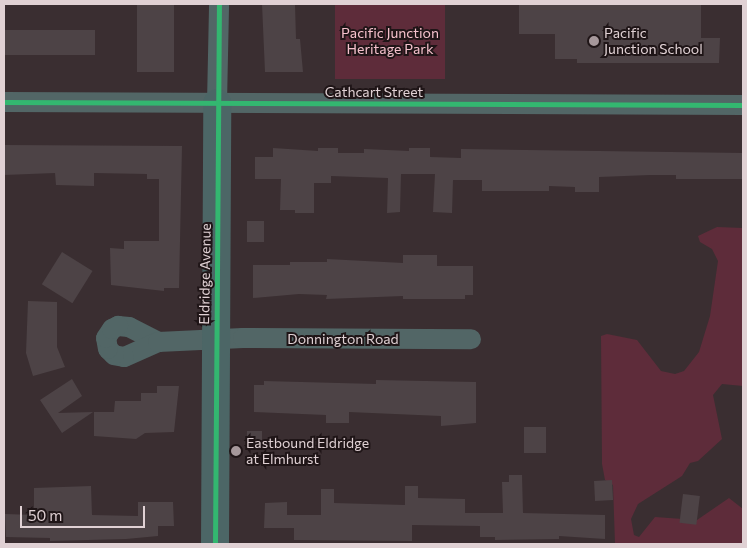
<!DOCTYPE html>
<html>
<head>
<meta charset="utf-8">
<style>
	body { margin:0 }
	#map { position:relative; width:747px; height:548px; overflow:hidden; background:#3a2e31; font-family:Commissioner,sans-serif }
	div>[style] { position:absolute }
	.green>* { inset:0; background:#5e2c3a; transform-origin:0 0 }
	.building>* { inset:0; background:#4d4346; transform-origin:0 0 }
	.street>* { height:20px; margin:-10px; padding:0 10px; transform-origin:10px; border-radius:10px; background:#526666 }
	.secondary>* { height:28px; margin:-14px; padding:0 14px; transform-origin:14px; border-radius:14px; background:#4c6666 }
	.cycleway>* { height:5px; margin:-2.5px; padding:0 2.5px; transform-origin:2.5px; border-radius:2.5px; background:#33b770 }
	.dots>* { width:14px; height:14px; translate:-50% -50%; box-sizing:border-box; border:2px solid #1f1517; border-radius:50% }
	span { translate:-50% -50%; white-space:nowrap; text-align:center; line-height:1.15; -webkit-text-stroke:4px #1f1517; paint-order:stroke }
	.park-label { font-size:14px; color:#f5c1cc }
	.poi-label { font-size:14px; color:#e0d1d4 }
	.left { translate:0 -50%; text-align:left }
	.street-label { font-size:14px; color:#e0d1d4 }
	.frame { position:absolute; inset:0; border:5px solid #e0d1d4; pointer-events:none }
	.scale { position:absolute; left:20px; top:506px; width:125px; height:22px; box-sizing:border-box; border:2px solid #e0d1d4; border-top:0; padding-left:6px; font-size:15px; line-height:18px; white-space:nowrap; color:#e0d1d4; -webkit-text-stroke:4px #1f1517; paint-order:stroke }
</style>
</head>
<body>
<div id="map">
	<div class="green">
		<i style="left:335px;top:4px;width:110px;height:75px"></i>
		<i style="clip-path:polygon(717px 227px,743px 228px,743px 386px,722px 384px,713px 395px,722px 439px,698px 461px,690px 463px,682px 476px,638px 504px,631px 519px,634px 535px,639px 537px,655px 517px,697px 520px,729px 498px,743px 509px,743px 544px,615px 544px,613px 485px,605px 480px,602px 464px,601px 336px,607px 334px,637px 340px,661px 371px,675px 374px,684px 371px,699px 352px,710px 316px,718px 261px,712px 249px,700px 242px,698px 236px)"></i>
	</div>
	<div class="building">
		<i style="left:137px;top:4px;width:37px;height:68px"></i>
		<i style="clip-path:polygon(262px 4px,295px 4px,296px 39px,300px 39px,303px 72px,265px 72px)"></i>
		<i style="clip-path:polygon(519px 4px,701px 4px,701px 38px,720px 38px,719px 63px,577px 63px,577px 59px,555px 59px,555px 34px,519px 34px)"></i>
		<i style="left:95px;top:30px;width:25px;height:91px;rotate:90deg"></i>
		<i style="clip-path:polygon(4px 145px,182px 146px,179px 288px,164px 288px,164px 291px,111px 285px,110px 248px,124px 249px,124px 241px,159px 241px,159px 179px,147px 179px,147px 174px,94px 173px,94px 186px,56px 185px,55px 173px,4px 175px)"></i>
		<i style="clip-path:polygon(273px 148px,318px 151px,318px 148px,338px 148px,338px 153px,364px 153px,364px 149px,409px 151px,409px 148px,430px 148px,430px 157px,461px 158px,461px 149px,743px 153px,743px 179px,676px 179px,676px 175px,650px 175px,599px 177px,599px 192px,575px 192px,575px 187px,549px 186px,549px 191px,482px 191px,482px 180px,453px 180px,452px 213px,433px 212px,435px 174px,401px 174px,400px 212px,387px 213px,388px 178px,331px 176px,331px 183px,314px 183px,314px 213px,295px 213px,295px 210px,280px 210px,281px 179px,255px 179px,255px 157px,273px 157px)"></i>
		<i style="left:247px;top:221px;width:17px;height:21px"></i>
		<i style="left:62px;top:252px;width:36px;height:38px;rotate:32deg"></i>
		<i style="clip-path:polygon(403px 255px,437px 255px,437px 266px,473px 266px,473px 295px,465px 295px,465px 299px,403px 299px,403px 296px,326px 299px,327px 295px,299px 294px,253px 298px,253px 265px,290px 265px,290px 262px,327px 262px,327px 259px,403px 263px)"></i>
		<i style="clip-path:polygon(28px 301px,57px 302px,57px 347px,65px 367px,33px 376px,26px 353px)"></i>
		<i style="clip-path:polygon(72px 379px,82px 396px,58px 413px,93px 412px,62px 433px,40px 400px)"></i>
		<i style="clip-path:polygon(376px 380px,476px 382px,476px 423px,441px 426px,441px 416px,349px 412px,349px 423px,326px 423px,326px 415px,254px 412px,254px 385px,264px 385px,264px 381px,376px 384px)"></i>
		<i style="clip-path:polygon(157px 386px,179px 386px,174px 432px,145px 433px,136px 439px,94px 436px,94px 412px,114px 412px,115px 401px,141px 401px,141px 393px,157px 393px)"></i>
		<i style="left:524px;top:427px;width:22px;height:26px"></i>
		<i style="left:247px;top:431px;width:15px;height:18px"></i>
		<i style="clip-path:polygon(509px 475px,522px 475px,523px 513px,605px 515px,605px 539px,559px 536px,559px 539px,495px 540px,495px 537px,480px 537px,480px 526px,412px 525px,412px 541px,294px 540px,294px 528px,264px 528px,265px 503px,287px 502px,287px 515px,321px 515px,321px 489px,334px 489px,334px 503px,405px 505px,405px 486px,418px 486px,418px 498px,465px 499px,465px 513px,503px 513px,502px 482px,509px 482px)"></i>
		<i style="left:612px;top:480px;width:20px;height:18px;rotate:87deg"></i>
		<i style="clip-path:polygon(91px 486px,92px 515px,138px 516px,138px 502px,173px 502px,174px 526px,158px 526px,158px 536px,126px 539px,50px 541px,50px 538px,6px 537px,5px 514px,34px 515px,34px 488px)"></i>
		<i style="left:683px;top:494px;width:17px;height:29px;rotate:7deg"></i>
	</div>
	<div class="street">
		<i style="left:4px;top:102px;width:739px;rotate:0.23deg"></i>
		<i style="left:217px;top:103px;width:99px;rotate:-88.8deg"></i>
		<i style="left:118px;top:326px;width:11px;rotate:5deg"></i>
		<i style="left:129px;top:327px;width:33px;rotate:27deg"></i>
		<i style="left:158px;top:342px;width:37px;rotate:156deg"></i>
		<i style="left:124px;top:357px;width:10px;rotate:-169deg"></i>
		<i style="left:114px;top:355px;width:8px;rotate:-135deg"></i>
		<i style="left:108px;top:349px;width:11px;rotate:-100deg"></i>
		<i style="left:106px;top:338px;width:11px;rotate:-56deg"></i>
		<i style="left:112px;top:329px;width:7px;rotate:-27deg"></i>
		<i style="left:158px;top:342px;width:85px;rotate:-2.7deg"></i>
		<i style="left:243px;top:338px;width:228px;rotate:0.3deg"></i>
	</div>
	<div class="secondary">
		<i style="left:215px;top:544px;width:441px;rotate:-89.7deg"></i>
	</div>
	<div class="cycleway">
		<i style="left:4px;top:102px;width:739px;rotate:0.23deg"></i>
		<i style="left:215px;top:544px;width:540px;rotate:-89.58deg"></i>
	</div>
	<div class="dots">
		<i style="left:594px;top:41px;background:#a6989b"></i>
		<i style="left:236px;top:451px;background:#a6989b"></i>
	</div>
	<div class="park-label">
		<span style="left:390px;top:41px">Pacific Junction<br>Heritage Park</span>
	</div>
	<div class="poi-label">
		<span class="left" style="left:604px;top:41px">Pacific<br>Junction School</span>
		<span class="left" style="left:246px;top:451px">Eastbound Eldridge<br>at Elmhurst</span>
	</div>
	<div class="street-label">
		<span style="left:374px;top:92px">Cathcart Street</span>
		<span style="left:205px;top:274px;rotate:-89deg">Eldridge Avenue</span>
		<span style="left:343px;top:339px">Donnington Road</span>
	</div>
	<div class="frame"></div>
	<div class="scale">50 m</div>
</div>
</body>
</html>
